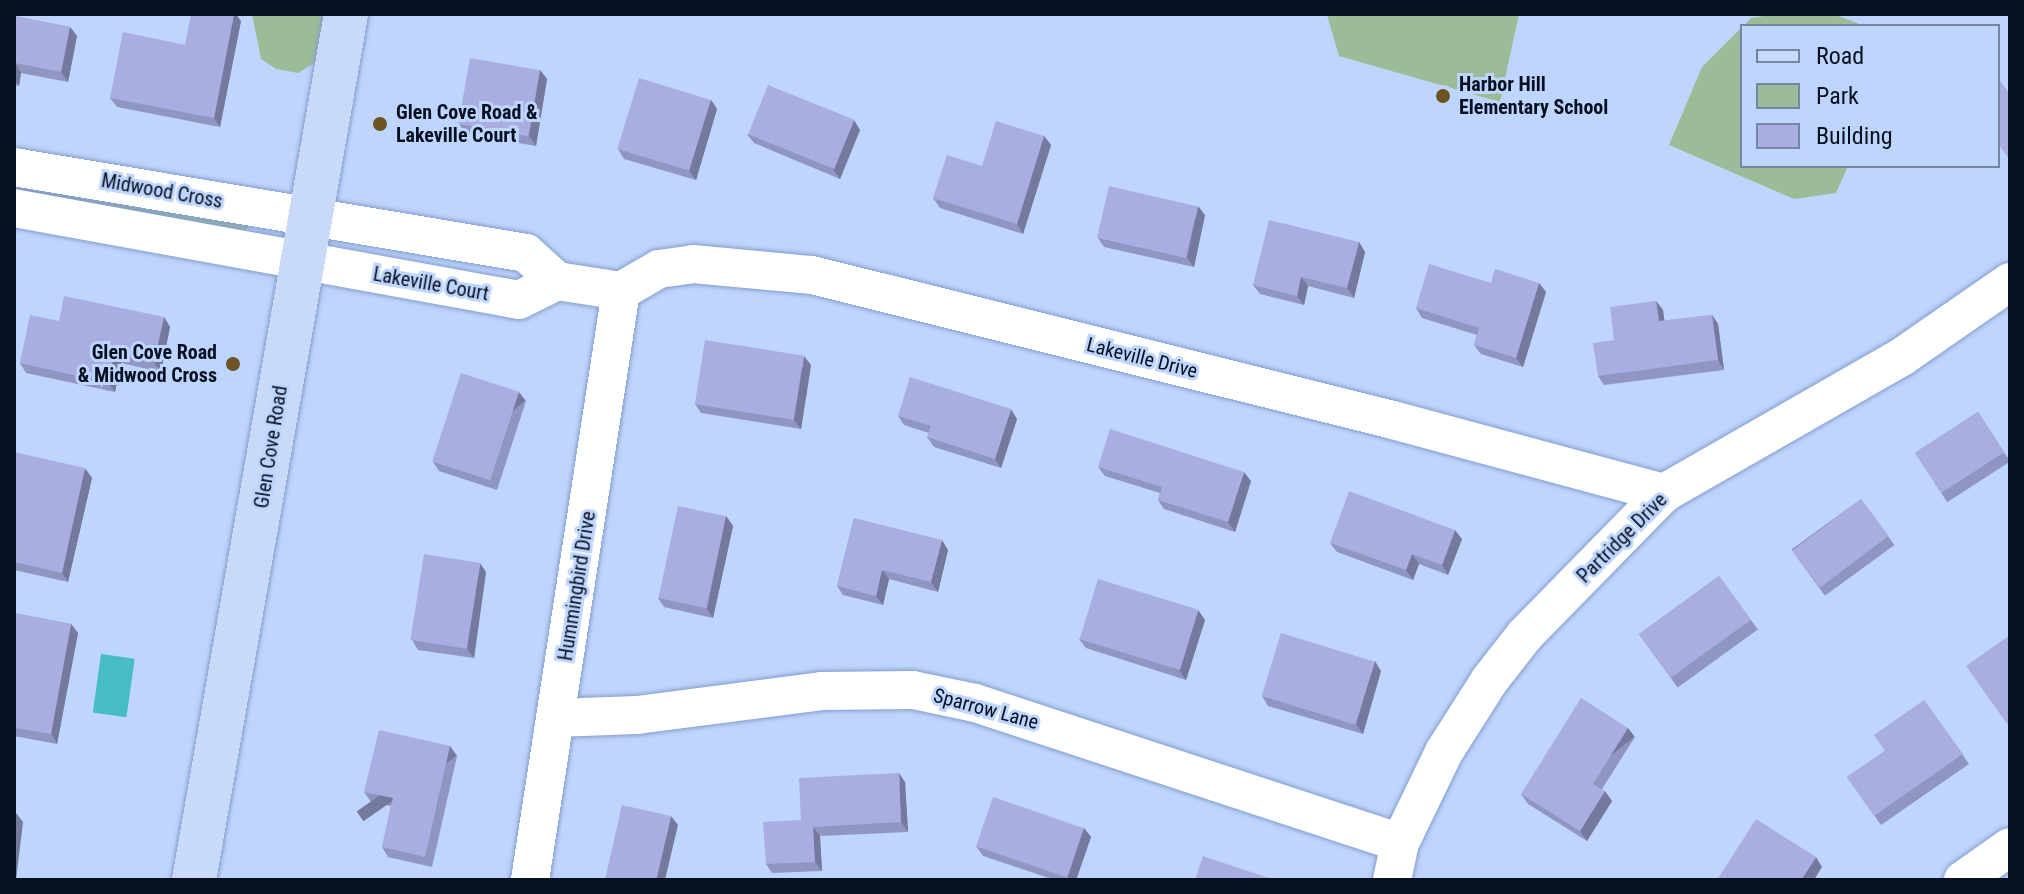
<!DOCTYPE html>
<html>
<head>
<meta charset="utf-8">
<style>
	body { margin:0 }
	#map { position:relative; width:2024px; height:894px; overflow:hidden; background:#bed5fd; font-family:"Roboto Condensed",sans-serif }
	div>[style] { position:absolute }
	.green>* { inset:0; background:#9bbc97 }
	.water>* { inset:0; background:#46bcc5; transform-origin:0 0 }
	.roads { filter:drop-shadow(0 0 2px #839dcd) drop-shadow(0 0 2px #839dcd) }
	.street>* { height:38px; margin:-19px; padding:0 19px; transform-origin:19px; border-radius:19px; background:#fff }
	.primary>* { height:44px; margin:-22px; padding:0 22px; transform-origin:22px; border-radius:22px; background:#c9daf9 }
	.wall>* { inset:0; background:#9195c2; transform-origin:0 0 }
	.shaded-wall>* { inset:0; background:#76799e; transform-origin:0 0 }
	.building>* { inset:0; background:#a9ade2; transform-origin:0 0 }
	.dots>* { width:22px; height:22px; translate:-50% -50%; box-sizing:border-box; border:4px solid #bed5fd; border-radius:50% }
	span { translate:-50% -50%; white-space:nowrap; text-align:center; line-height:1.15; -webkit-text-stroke:6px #bed5fd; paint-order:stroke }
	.poi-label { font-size:20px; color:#071021; font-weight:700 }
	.left { translate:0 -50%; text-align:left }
	.right { translate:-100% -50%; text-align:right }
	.street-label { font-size:20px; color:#071021 }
	.frame { position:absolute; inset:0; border:16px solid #071021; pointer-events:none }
	.legend { position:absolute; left:1740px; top:24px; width:260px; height:144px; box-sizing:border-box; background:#bed5fd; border:2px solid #7586a5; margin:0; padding:10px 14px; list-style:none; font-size:24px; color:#071021 }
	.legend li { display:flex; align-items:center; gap:16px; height:40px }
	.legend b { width:40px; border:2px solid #7586a5 }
</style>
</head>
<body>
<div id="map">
	<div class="green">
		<i style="clip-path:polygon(252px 14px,336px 14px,327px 55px,298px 73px,276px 69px,261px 59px)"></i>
		<i style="clip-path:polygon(1519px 14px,1500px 102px,1339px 56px,1327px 15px)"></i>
		<i style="clip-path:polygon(1776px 14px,1833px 14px,1865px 26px,1743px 26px,1751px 18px)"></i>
		<i style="clip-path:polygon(1742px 27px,1742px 166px,1848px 166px,1836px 193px,1794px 199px,1669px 145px,1702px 67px)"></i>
		<i style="clip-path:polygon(14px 182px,249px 223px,249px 227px,244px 231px,14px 192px)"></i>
	</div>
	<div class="water">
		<i style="left:101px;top:654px;width:34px;height:59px;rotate:8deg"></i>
	</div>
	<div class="roads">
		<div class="street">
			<i style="left:14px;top:167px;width:519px;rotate:9.53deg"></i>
			<i style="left:526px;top:253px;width:42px;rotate:42.1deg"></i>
			<i style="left:557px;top:281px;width:42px;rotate:153.4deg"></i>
			<i style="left:519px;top:300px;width:513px;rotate:-169.68deg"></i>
			<i style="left:557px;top:281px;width:65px;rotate:8.9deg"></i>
			<i style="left:621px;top:291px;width:44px;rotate:-30.1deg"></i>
			<i style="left:659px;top:269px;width:34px;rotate:-8deg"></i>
			<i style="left:693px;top:264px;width:120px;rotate:5.3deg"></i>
			<i style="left:812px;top:275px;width:599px;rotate:14.01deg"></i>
			<i style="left:1393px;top:420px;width:281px;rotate:15.1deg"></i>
			<i style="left:555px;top:718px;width:82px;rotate:-2.1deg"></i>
			<i style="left:637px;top:715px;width:186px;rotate:-7.4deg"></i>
			<i style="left:821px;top:691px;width:92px;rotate:-0.6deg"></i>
			<i style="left:913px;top:690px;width:63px;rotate:11.8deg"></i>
			<i style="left:975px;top:703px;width:447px;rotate:18.2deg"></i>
			<i style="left:530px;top:880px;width:596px;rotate:-81.22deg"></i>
			<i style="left:1392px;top:880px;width:38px;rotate:-78deg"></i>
			<i style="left:1400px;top:843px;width:101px;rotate:-64.2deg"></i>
			<i style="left:1444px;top:752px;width:84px;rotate:-57.6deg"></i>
			<i style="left:1489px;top:681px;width:58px;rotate:-52deg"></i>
			<i style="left:1525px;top:635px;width:199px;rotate:-45.6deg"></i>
			<i style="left:1664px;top:493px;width:275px;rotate:-29.8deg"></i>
			<i style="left:1903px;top:356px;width:130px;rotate:-34.7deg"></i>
			<i style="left:1963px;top:880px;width:57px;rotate:-35.1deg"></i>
		</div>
		<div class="primary">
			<i style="left:194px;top:880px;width:879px;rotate:-80.04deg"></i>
		</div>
	</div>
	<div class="wall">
		<i style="clip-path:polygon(14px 16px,70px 27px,77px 36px,68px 82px,21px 73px,19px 86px,14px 85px)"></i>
		<i style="clip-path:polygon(241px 21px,220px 127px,117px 107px,110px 98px,185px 45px)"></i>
		<i style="clip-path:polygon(540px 70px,547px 79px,536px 146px,466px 134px,459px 124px)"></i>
		<i style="clip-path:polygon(711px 100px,717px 109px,696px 180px,624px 159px,618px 149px)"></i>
		<i style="clip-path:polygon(860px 130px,840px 179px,754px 143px,747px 134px)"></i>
		<i style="clip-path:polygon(1044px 136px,1051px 145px,1023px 234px,940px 208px,933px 198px)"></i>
		<i style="clip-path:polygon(1205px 215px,1194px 267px,1104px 247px,1098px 238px)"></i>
		<i style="clip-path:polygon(1359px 242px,1365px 252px,1354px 298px,1308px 286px,1304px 305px,1260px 294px,1253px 285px)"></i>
		<i style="clip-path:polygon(1491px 283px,1539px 283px,1546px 292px,1523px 367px,1481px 354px,1474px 345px,1477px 335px,1422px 318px,1416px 308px)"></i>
		<i style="clip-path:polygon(1656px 301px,1663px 310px,1664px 321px,1712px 315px,1718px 324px,1724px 370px,1604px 385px,1598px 376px,1614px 340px)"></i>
		<i style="clip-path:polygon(164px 317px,170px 327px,161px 372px,121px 363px,115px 392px,26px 373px,20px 363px,59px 321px)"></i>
		<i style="clip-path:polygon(811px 365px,801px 429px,701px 413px,695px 404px)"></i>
		<i style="clip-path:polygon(526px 401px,497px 490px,439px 471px,433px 462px)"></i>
		<i style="left:1978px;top:412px;width:59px;height:75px;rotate:57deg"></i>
		<i style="clip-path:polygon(898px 416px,1017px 419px,1001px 468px,934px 447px,927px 437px,929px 433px,904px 425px)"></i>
		<i style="clip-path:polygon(14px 452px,92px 478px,68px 582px,14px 570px)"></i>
		<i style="clip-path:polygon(1098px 467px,1251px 481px,1235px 532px,1164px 509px,1158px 500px,1160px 493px,1105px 476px)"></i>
		<i style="left:1861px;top:499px;width:57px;height:86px;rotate:54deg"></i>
		<i style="clip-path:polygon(726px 516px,733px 526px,713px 618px,664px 607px,658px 598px)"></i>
		<i style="clip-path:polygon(854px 518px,948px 550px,938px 592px,889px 579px,883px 605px,843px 595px,837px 586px)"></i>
		<i style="clip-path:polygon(1462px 539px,1448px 575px,1419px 564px,1413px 580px,1337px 552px,1330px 543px)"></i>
		<i style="clip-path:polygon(486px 572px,474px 658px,418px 650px,412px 640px)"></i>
		<i style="left:1719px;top:576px;width:66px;height:99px;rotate:54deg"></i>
		<i style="clip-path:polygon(1198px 610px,1205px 620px,1186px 680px,1086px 648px,1079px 639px)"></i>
		<i style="clip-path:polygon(14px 613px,71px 624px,78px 633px,57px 744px,14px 736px)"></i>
		<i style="clip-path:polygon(1381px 671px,1363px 734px,1268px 706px,1262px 696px)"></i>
		<i style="clip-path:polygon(1924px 700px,1969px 764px,1881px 825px,1847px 777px,1885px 751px)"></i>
		<i style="clip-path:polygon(1635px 737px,1602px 789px,1612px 801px,1587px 841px,1528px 804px,1521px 794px)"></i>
		<i style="clip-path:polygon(457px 756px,432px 867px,388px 857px,382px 847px,391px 806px,371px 802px,364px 792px)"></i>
		<i style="clip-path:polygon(905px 782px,908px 832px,820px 836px,822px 871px,772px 873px,766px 864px,801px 820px)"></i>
		<i style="clip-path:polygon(1084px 828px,1091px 837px,1076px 880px,1055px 880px,983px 856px,976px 846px)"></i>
	</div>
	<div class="shaded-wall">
		<i style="clip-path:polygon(234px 14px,236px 14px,241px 21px,220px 127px,214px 118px)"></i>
		<i style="clip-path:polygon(70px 27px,77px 36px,68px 82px,61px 72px)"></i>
		<i style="clip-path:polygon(15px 63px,21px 73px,19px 86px,14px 79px)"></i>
		<i style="clip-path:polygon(540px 70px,547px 79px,536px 146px,529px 136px)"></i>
		<i style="clip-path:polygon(711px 100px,717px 109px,696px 180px,689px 171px)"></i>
		<i style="clip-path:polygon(854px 120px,860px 130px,840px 179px,833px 169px)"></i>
		<i style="clip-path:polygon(1044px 136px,1051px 145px,1023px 234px,1017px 224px)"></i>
		<i style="clip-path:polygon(1198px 206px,1205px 215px,1194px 267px,1187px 258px)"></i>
		<i style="clip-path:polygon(1359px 242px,1365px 252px,1354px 298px,1347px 288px)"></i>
		<i style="clip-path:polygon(1301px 277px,1308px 286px,1304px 305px,1297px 296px)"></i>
		<i style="clip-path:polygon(1539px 283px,1546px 292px,1523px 367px,1516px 358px)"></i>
		<i style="clip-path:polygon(1656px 301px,1663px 310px,1666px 331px,1659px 321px)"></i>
		<i style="clip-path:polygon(1712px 315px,1718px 324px,1724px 370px,1718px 360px)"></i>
		<i style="clip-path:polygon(164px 317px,170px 327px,161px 372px,154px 362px)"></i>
		<i style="clip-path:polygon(114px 354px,121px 363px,115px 392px,108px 383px)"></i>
		<i style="clip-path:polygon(804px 356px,811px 365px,801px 429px,794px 420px)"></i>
		<i style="left:519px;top:392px;width:11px;height:94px;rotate:52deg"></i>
		<i style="clip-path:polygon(1011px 409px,1017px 419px,1001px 468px,995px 459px)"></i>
		<i style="clip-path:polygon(85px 468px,92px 478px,68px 582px,62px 573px)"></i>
		<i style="clip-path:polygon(1244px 472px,1251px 481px,1235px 532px,1228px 522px)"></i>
		<i style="clip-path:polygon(726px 516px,733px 526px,713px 618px,707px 609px)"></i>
		<i style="clip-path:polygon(1455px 530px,1462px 539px,1448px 575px,1442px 565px)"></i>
		<i style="clip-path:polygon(942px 540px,948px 550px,938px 592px,931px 582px)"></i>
		<i style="clip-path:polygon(1412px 554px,1419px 564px,1413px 580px,1406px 570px)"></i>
		<i style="clip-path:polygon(480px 563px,486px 572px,474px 658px,467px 649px)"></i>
		<i style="clip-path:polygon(882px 570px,889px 579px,883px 605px,876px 596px)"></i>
		<i style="clip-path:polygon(1198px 610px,1205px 620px,1186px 680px,1179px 670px)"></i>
		<i style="clip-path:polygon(71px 624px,78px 633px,57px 744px,51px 734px)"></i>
		<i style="clip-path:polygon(1375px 661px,1381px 671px,1363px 734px,1356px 724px)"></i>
		<i style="left:1628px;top:728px;width:11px;height:66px;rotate:52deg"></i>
		<i style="left:450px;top:746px;width:12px;height:114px;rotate:55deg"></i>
		<i style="clip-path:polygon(899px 773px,905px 782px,908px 832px,901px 822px)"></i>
		<i style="clip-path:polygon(1605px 791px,1612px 801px,1587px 841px,1580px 831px)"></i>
		<i style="clip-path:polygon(16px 813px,23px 822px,16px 880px,14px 880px,14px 830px)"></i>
		<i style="clip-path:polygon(671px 816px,678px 825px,665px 880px,656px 880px)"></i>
		<i style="clip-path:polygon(813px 827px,820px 836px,822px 871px,815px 862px)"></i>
		<i style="clip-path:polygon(1084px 828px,1091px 837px,1076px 880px,1070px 880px,1068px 877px)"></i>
		<i style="clip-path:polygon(1816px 857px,1822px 867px,1814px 880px,1801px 880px)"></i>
	</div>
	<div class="building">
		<i style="clip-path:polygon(191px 14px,234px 14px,214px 118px,110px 98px,123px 32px,185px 45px)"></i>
		<i style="clip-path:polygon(14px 16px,70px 27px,61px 72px,15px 63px,14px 66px)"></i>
		<i style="left:470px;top:58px;width:71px;height:67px;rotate:10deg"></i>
		<i style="left:639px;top:78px;width:75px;height:74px;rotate:17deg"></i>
		<i style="clip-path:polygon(1998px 78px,2010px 94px,2010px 160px,1998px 144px)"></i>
		<i style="left:768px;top:85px;width:93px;height:53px;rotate:22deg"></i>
		<i style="clip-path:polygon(996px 121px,1044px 136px,1017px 224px,933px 198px,947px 155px,982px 166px)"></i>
		<i style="left:1109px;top:186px;width:91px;height:53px;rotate:13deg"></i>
		<i style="clip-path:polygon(1269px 220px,1359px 242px,1347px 288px,1301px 277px,1297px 296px,1253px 285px)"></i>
		<i style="clip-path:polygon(1429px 264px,1491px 283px,1495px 269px,1539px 283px,1516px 358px,1474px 345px,1479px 328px,1416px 308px)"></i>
		<i style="clip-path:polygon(64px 296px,164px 317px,154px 362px,114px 354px,108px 383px,20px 363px,30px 315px,59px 321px)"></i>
		<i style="clip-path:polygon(1656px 301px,1659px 321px,1712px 315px,1718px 360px,1598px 376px,1593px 343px,1614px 340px,1610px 307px)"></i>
		<i style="left:705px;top:340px;width:100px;height:65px;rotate:9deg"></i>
		<i style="left:461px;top:373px;width:61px;height:93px;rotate:18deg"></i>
		<i style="clip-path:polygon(910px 377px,1011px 409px,995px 459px,927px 437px,931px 426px,898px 416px)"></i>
		<i style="left:1978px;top:412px;width:48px;height:75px;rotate:57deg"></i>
		<i style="clip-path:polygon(1110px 429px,1244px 472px,1228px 522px,1158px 500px,1162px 487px,1098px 467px)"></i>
		<i style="clip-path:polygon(14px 452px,85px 468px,62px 573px,14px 562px)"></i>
		<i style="clip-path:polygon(1349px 491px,1455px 530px,1442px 565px,1412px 554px,1406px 570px,1330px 543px)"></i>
		<i style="left:1861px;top:499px;width:46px;height:86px;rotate:53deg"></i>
		<i style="left:678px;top:506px;width:49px;height:94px;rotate:12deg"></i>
		<i style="clip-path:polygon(854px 518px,942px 540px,931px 582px,882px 570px,876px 596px,837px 586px)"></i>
		<i style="left:424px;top:554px;width:57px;height:87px;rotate:9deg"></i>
		<i style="left:1719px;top:576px;width:54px;height:99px;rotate:54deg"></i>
		<i style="left:1098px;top:579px;width:105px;height:63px;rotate:17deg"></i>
		<i style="clip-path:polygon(14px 613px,71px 624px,51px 734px,14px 728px)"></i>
		<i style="left:1281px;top:633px;width:98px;height:66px;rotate:17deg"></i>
		<i style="clip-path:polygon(2010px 635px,2010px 728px,1966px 666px)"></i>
		<i style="clip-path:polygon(1581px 698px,1628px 728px,1593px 784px,1605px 791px,1580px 831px,1521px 794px)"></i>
		<i style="clip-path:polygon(1924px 700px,1963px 754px,1874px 816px,1847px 777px,1885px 751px,1874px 735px)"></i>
		<i style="clip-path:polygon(379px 730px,450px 746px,425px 857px,382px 847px,393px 798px,364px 792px)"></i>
		<i style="clip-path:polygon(899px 773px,901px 822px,813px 827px,815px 862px,766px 864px,763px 822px,801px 820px,799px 778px)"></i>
		<i style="left:993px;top:797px;width:96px;height:52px;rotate:19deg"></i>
		<i style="clip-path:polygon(622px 805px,671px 816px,656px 880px,605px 880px)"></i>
		<i style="clip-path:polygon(1756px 819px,1816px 857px,1801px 880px,1717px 880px)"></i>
		<i style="clip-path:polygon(1203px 856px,1275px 880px,1195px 880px)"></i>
	</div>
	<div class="dots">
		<i style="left:1443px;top:96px;background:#6d5425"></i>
		<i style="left:380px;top:124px;background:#6d5425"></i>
		<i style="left:233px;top:364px;background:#6d5425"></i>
	</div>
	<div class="poi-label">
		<span class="left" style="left:1459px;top:96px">Harbor Hill<br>Elementary School</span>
		<span class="left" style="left:396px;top:124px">Glen Cove Road &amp;<br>Lakeville Court</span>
		<span class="right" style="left:217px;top:364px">Glen Cove Road<br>&amp; Midwood Cross</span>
	</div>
	<div class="street-label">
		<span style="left:162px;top:191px;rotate:10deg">Midwood Cross</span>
		<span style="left:431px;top:284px;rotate:10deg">Lakeville Court</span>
		<span style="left:1142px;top:358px;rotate:14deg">Lakeville Drive</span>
		<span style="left:271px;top:447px;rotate:-81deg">Glen Cove Road</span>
		<span style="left:1622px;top:538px;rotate:-45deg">Partridge Drive</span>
		<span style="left:577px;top:586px;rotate:-81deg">Hummingbird Drive</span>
		<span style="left:986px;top:709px;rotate:15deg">Sparrow Lane</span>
	</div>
	<div class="frame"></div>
	<ul class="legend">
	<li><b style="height:10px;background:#c9daf9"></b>Road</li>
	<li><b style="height:22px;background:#9bbc97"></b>Park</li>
	<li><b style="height:22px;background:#a9ade2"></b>Building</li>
	</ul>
</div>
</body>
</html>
